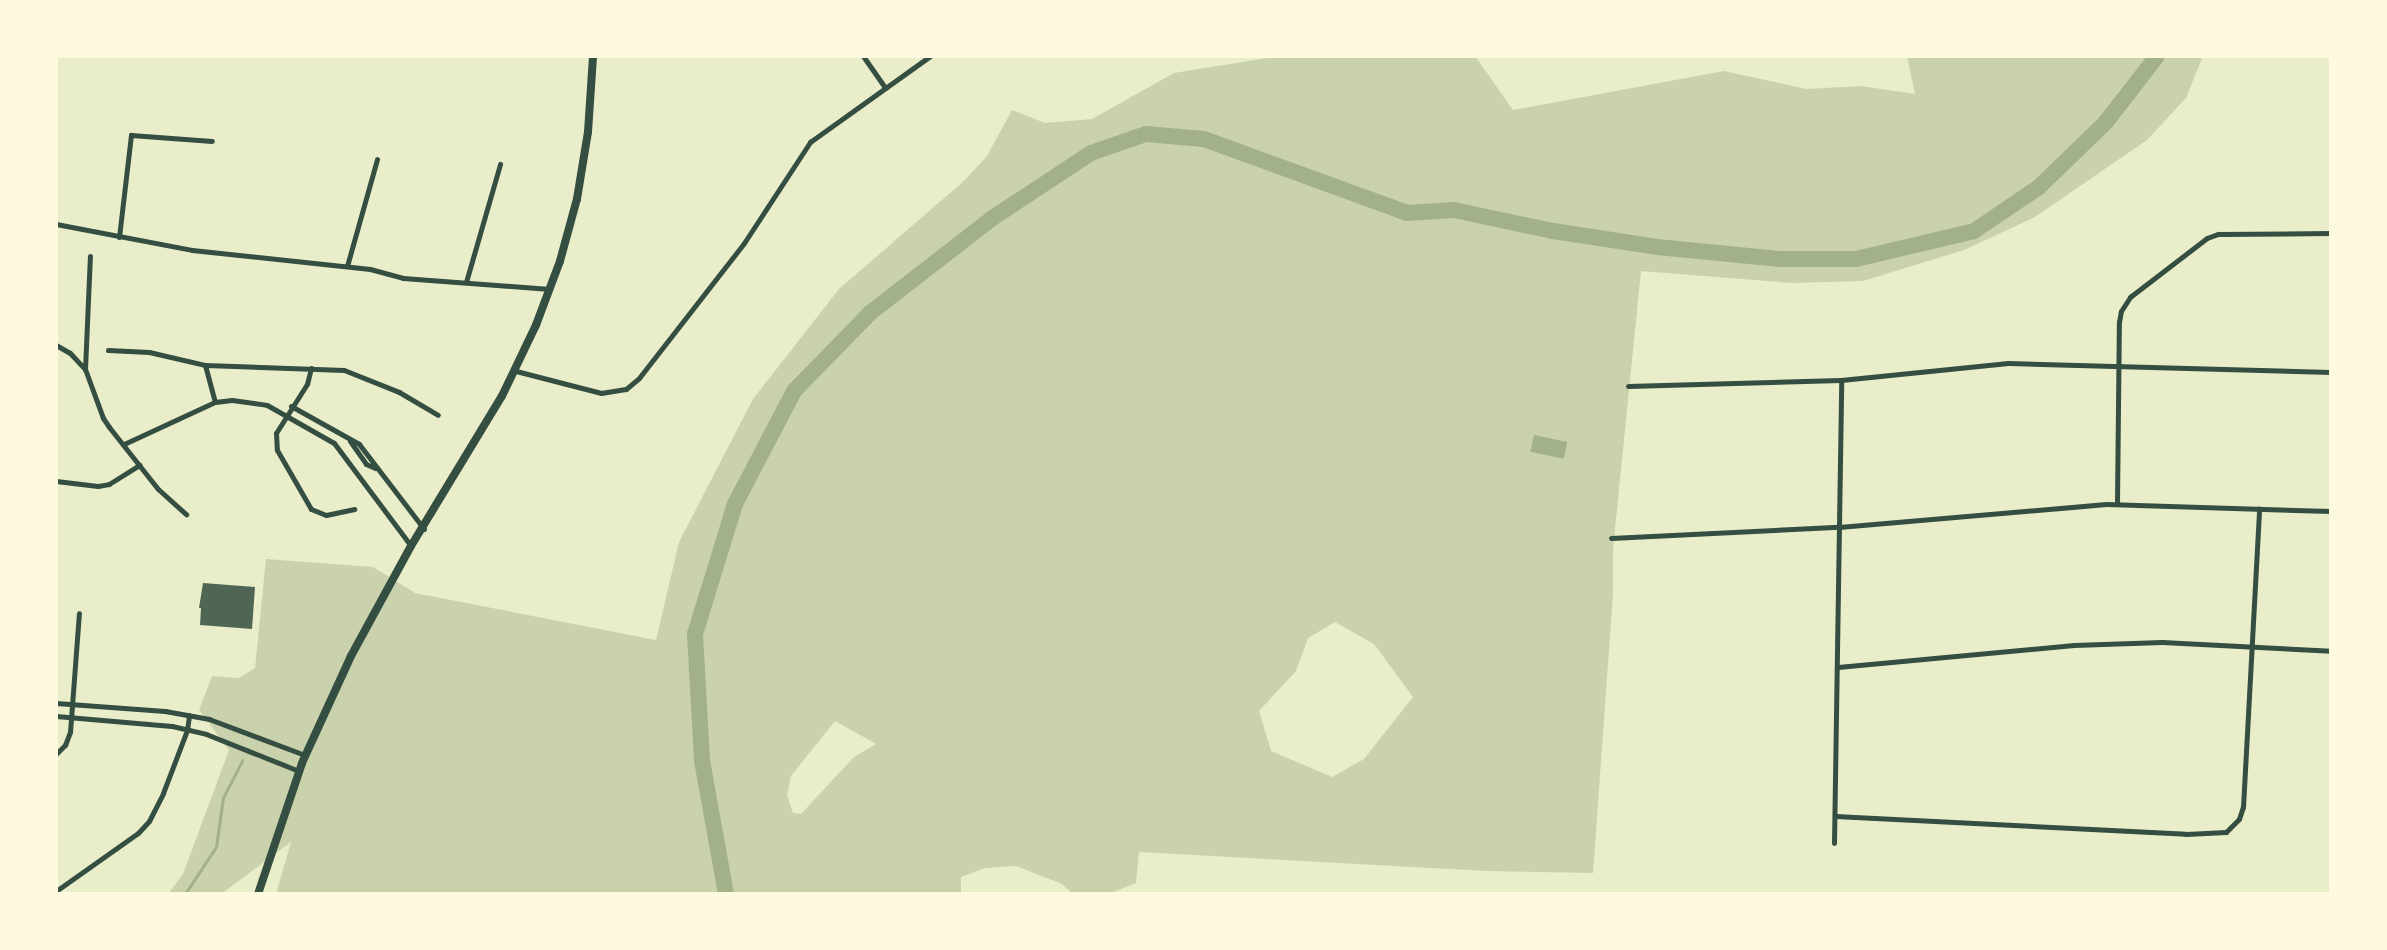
<!DOCTYPE html>
<html>
<head>
<meta charset="utf-8">
<style>
	body { margin:0 }
	#map { position:relative; width:2387px; height:950px; overflow:hidden; background:#e9edc9; font-family:"Fira Sans Condensed",sans-serif }
	div>[style] { position:absolute }
	.green>* { inset:0; background:#cad2ad }
	.water>* { inset:0; background:#a3b18a; transform-origin:0 0 }
	.stream>* { height:2.5px; margin:-1.25px; padding:0 1.25px; transform-origin:1.25px; border-radius:1.25px; background:#a3b18a }
	.river>* { height:16px; margin:-8px; padding:0 8px; transform-origin:8px; border-radius:8px; background:#a3b18a }
	.building>* { inset:0; background:#4f6655 }
	.minor>* { height:5px; margin:-2.5px; padding:0 2.5px; transform-origin:2.5px; border-radius:2.5px; background:#344e41 }
	.primary>* { height:8px; margin:-4px; padding:0 4px; transform-origin:4px; border-radius:4px; background:#344e41 }
	span { translate:-50% -50%; white-space:nowrap; text-align:center; line-height:1.15; -webkit-text-stroke:6px #fefae0; paint-order:stroke }
	.frame { position:absolute; inset:0; border:58px solid #fefae0; pointer-events:none }
</style>
</head>
<body>
<div id="map">
	<div class="green">
		<i style="clip-path:polygon(evenodd,1279px 56px,1475px 56px,1513px 110px,1724px 71px,1806px 89px,1861px 86px,1915px 94px,1907px 56px,2203px 56px,2186px 98px,2147px 140px,2035px 217px,1964px 250px,1863px 281px,1792px 283px,1641px 271px,1613px 549px,1613px 594px,1593px 873px,1487px 871px,1139px 852px,1136px 883px,1108px 894px,1073px 894px,1062px 884px,1016px 866px,985px 868px,961px 877px,961px 894px,276px 894px,291px 842px,221px 894px,168px 894px,183px 874px,229px 750px,199px 710px,212px 676px,239px 678px,255px 668px,266px 559px,373px 567px,415px 593px,656px 640px,679px 542px,753px 399px,839px 289px,965px 180px,987px 156px,1012px 110px,1045px 123px,1092px 119px,1174px 73px,1279px 56px,1335px 622px,1374px 644px,1413px 697px,1364px 759px,1332px 777px,1271px 751px,1259px 711px,1296px 671px,1308px 638px,1335px 622px,1279px 56px,835px 721px,876px 744px,854px 757px,801px 814px,793px 813px,787px 795px,791px 776px,835px 721px)"></i>
	</div>
	<div class="water">
		<i style="left:1534px;top:435px;width:34px;height:17px;rotate:12deg"></i>
	</div>
	<div class="stream">
		<i style="left:185px;top:894px;width:56px;rotate:-56.6deg"></i>
		<i style="left:216px;top:847px;width:49px;rotate:-81.9deg"></i>
		<i style="left:223px;top:798px;width:42px;rotate:-62.8deg"></i>
	</div>
	<div class="river">
		<i style="left:726px;top:894px;width:136px;rotate:-100.2deg"></i>
		<i style="left:702px;top:760px;width:126px;rotate:-93.2deg"></i>
		<i style="left:695px;top:634px;width:136px;rotate:-72.9deg"></i>
		<i style="left:735px;top:504px;width:127px;rotate:-62.4deg"></i>
		<i style="left:794px;top:391px;width:109px;rotate:-45.7deg"></i>
		<i style="left:870px;top:313px;width:153px;rotate:-37.8deg"></i>
		<i style="left:991px;top:219px;width:120px;rotate:-33.4deg"></i>
		<i style="left:1091px;top:153px;width:58px;rotate:-19.1deg"></i>
		<i style="left:1146px;top:134px;width:58px;rotate:4.9deg"></i>
		<i style="left:1204px;top:139px;width:216px;rotate:20deg"></i>
		<i style="left:1407px;top:213px;width:47px;rotate:-3.7deg"></i>
		<i style="left:1454px;top:210px;width:101px;rotate:12deg"></i>
		<i style="left:1553px;top:231px;width:105px;rotate:8.7deg"></i>
		<i style="left:1657px;top:247px;width:124px;rotate:5.6deg"></i>
		<i style="left:1780px;top:259px;width:76px"></i>
		<i style="left:1856px;top:259px;width:121px;rotate:-13.3deg"></i>
		<i style="left:1974px;top:231px;width:78px;rotate:-34.1deg"></i>
		<i style="left:2039px;top:187px;width:93px;rotate:-44.1deg"></i>
		<i style="left:2106px;top:122px;width:83px;rotate:-52.3deg"></i>
	</div>
	<div class="building">
		<i style="clip-path:polygon(203px 583px,255px 587px,252px 629px,200px 625px,201px 608px,199px 608px)"></i>
	</div>
	<div class="minor">
		<i style="left:863px;top:56px;width:39px;rotate:55deg"></i>
		<i style="left:2331px;top:80px;width:2px;rotate:90deg"></i>
		<i style="left:56px;top:224px;width:138px;rotate:10.8deg"></i>
		<i style="left:192px;top:250px;width:179px;rotate:6.1deg"></i>
		<i style="left:370px;top:269px;width:34px;rotate:15deg"></i>
		<i style="left:403px;top:278px;width:147px;rotate:4.3deg"></i>
		<i style="left:119px;top:237px;width:103px;rotate:-83.3deg"></i>
		<i style="left:131px;top:135px;width:81px;rotate:4.2deg"></i>
		<i style="left:347px;top:266px;width:111px;rotate:-74.3deg"></i>
		<i style="left:466px;top:282px;width:123px;rotate:-73.9deg"></i>
		<i style="left:56px;top:345px;width:16px;rotate:30deg"></i>
		<i style="left:70px;top:353px;width:22px;rotate:47deg"></i>
		<i style="left:85px;top:369px;width:52px;rotate:69.8deg"></i>
		<i style="left:103px;top:418px;width:11px;rotate:56deg"></i>
		<i style="left:109px;top:427px;width:79px;rotate:51.7deg"></i>
		<i style="left:158px;top:489px;width:38px;rotate:42deg"></i>
		<i style="left:108px;top:350px;width:41px;rotate:2.8deg"></i>
		<i style="left:149px;top:352px;width:57px;rotate:13.1deg"></i>
		<i style="left:205px;top:365px;width:139px;rotate:2.1deg"></i>
		<i style="left:344px;top:370px;width:59px;rotate:21.8deg"></i>
		<i style="left:399px;top:392px;width:45px;rotate:30.5deg"></i>
		<i style="left:205px;top:365px;width:38px;rotate:75deg"></i>
		<i style="left:311px;top:368px;width:16px;rotate:104deg"></i>
		<i style="left:307px;top:384px;width:58px;rotate:122.3deg"></i>
		<i style="left:276px;top:433px;width:17px;rotate:87deg"></i>
		<i style="left:277px;top:450px;width:68px;rotate:60deg"></i>
		<i style="left:311px;top:509px;width:16px;rotate:22deg"></i>
		<i style="left:326px;top:515px;width:29px;rotate:-12deg"></i>
		<i style="left:85px;top:369px;width:113px;rotate:-87.5deg"></i>
		<i style="left:516px;top:371px;width:88px;rotate:14.5deg"></i>
		<i style="left:601px;top:393px;width:25px;rotate:-9deg"></i>
		<i style="left:626px;top:389px;width:17px;rotate:-40deg"></i>
		<i style="left:639px;top:378px;width:171px;rotate:-52.1deg"></i>
		<i style="left:744px;top:243px;width:121px;rotate:-56.8deg"></i>
		<i style="left:810px;top:142px;width:148px;rotate:-35.6deg"></i>
		<i style="left:1628px;top:386px;width:213px;rotate:-1.6deg"></i>
		<i style="left:1841px;top:380px;width:168px;rotate:-5.8deg"></i>
		<i style="left:2008px;top:363px;width:323px;rotate:1.6deg"></i>
		<i style="left:291px;top:406px;width:78px;rotate:29.2deg"></i>
		<i style="left:359px;top:444px;width:107px;rotate:52.6deg"></i>
		<i style="left:350px;top:441px;width:28px;rotate:55deg"></i>
		<i style="left:366px;top:464px;width:10px;rotate:24deg"></i>
		<i style="left:124px;top:444px;width:100px;rotate:-24.8deg"></i>
		<i style="left:215px;top:402px;width:17px;rotate:-7deg"></i>
		<i style="left:232px;top:400px;width:35px;rotate:8deg"></i>
		<i style="left:267px;top:405px;width:77px;rotate:29.6deg"></i>
		<i style="left:334px;top:443px;width:129px;rotate:53.2deg"></i>
		<i style="left:56px;top:481px;width:42px;rotate:6.8deg"></i>
		<i style="left:98px;top:486px;width:11px;rotate:-10deg"></i>
		<i style="left:109px;top:484px;width:36px;rotate:-32deg"></i>
		<i style="left:2117px;top:503px;width:181px;rotate:-89.4deg"></i>
		<i style="left:2119px;top:322px;width:11px;rotate:-80deg"></i>
		<i style="left:2121px;top:311px;width:17px;rotate:-57deg"></i>
		<i style="left:2130px;top:297px;width:97px;rotate:-37.5deg"></i>
		<i style="left:2207px;top:238px;width:12px;rotate:-20deg"></i>
		<i style="left:2218px;top:234px;width:113px;rotate:-0.5deg"></i>
		<i style="left:1611px;top:538px;width:228px;rotate:-2.8deg"></i>
		<i style="left:1839px;top:527px;width:268px;rotate:-4.9deg"></i>
		<i style="left:2106px;top:504px;width:225px;rotate:1.8deg"></i>
		<i style="left:1838px;top:667px;width:237px;rotate:-5.3deg"></i>
		<i style="left:2074px;top:645px;width:88px;rotate:-2deg"></i>
		<i style="left:2162px;top:642px;width:169px;rotate:3deg"></i>
		<i style="left:56px;top:703px;width:109px;rotate:4.2deg"></i>
		<i style="left:165px;top:711px;width:45px;rotate:10.3deg"></i>
		<i style="left:209px;top:719px;width:103px;rotate:20.6deg"></i>
		<i style="left:56px;top:716px;width:116px;rotate:4.9deg"></i>
		<i style="left:172px;top:726px;width:35px;rotate:13deg"></i>
		<i style="left:206px;top:734px;width:100px;rotate:21.7deg"></i>
		<i style="left:56px;top:754px;width:13px;rotate:-45deg"></i>
		<i style="left:65px;top:745px;width:14px;rotate:-69deg"></i>
		<i style="left:70px;top:732px;width:119px;rotate:-85.7deg"></i>
		<i style="left:1835px;top:816px;width:351px;rotate:2.9deg"></i>
		<i style="left:2186px;top:834px;width:40px;rotate:-2.9deg"></i>
		<i style="left:2226px;top:832px;width:18px;rotate:-45deg"></i>
		<i style="left:2239px;top:819px;width:13px;rotate:-72deg"></i>
		<i style="left:2243px;top:807px;width:299px;rotate:-86.9deg"></i>
		<i style="left:1834px;top:843px;width:463px;rotate:-89.1deg"></i>
		<i style="left:56px;top:891px;width:100px;rotate:-35.3deg"></i>
		<i style="left:138px;top:833px;width:16px;rotate:-47deg"></i>
		<i style="left:149px;top:821px;width:31px;rotate:-63deg"></i>
		<i style="left:163px;top:793px;width:67px;rotate:-69.1deg"></i>
		<i style="left:187px;top:730px;width:15px;rotate:-82deg"></i>
	</div>
	<div class="primary">
		<i style="left:258px;top:894px;width:138px;rotate:-71.4deg"></i>
		<i style="left:302px;top:763px;width:118px;rotate:-65.4deg"></i>
		<i style="left:351px;top:656px;width:125px;rotate:-61.4deg"></i>
		<i style="left:411px;top:546px;width:175px;rotate:-58.8deg"></i>
		<i style="left:502px;top:396px;width:79px;rotate:-64.4deg"></i>
		<i style="left:536px;top:325px;width:68px;rotate:-69.4deg"></i>
		<i style="left:560px;top:261px;width:64px;rotate:-74.7deg"></i>
		<i style="left:577px;top:199px;width:68px;rotate:-80.7deg"></i>
		<i style="left:588px;top:132px;width:76px;rotate:-86.2deg"></i>
	</div>
	<div class="frame"></div>
</div>
</body>
</html>
